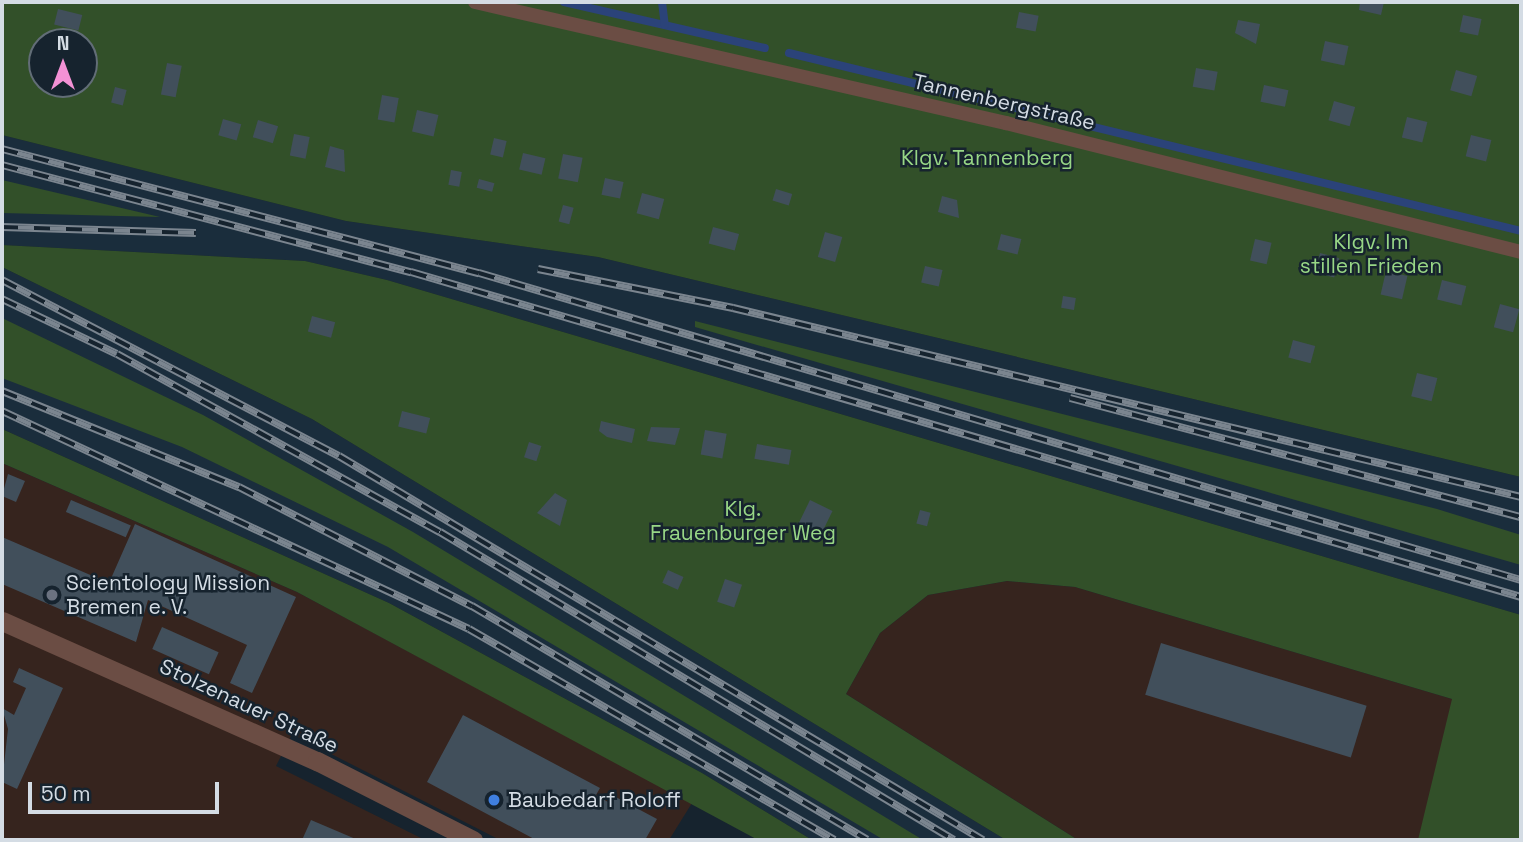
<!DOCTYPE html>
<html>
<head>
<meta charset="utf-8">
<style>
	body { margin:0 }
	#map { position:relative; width:1523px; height:842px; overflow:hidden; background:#16232e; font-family:"Space Grotesk",sans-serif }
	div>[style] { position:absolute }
	.commercial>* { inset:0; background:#36241e }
	.built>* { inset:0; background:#1a2d3c }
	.green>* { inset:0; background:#325029 }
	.stream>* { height:8px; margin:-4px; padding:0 4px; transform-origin:4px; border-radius:4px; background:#2b4379 }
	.building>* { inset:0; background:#414f5b; transform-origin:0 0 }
	.service>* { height:14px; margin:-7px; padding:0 7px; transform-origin:7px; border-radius:7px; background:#6b4d44 }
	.minor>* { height:19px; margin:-9.5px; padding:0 9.5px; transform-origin:9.5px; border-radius:9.5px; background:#6b4d44 }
	.rail>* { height:8px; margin-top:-4px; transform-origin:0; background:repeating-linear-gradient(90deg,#16232e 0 16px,#7b858f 0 32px); box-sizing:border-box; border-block:2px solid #7b858f }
	.dots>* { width:19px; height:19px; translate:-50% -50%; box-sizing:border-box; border:4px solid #16232e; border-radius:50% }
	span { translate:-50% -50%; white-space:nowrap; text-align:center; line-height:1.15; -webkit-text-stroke:5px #16232e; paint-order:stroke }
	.street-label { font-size:21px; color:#d4dce4 }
	.park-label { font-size:21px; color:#98d786 }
	.poi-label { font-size:21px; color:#d4dce4 }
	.left { translate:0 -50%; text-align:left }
	.frame { position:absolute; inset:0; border:4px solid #d4dce4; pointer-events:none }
	.north { position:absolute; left:28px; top:28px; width:70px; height:70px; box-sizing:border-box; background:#16232e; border:2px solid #626d77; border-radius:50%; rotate:0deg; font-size:19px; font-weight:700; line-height:28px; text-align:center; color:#d4dce4 }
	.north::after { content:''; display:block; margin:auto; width:24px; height:32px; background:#f391d5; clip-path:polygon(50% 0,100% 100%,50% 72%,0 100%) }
	.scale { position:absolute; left:28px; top:782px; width:191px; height:32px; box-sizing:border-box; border:4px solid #d4dce4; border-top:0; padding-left:9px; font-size:21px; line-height:24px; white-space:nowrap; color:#d4dce4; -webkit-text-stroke:5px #16232e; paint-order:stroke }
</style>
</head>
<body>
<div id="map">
	<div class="commercial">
		<i style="clip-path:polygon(2px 463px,297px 592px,692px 803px,669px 840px,500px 840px,292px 734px,276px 766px,425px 840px,2px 840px)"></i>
		<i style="clip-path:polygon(1007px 581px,1075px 587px,1452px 699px,1521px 840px,1078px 840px,846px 694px,880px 633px,928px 595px)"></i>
	</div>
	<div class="built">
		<i style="clip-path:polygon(2px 135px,346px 221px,598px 257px,1521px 477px,1521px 615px,387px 280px,305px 261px,2px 245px)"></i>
		<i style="clip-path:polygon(2px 267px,312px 419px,1006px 840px,812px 840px,702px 773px,389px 603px,2px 429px)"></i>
	</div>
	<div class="green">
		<i style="clip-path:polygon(evenodd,2px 2px,1521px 2px,1521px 477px,598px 257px,346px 221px,2px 135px,2px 2px,42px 42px,84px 42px,84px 84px,42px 84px,42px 42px)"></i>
		<i style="clip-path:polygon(2px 180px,160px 217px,2px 213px)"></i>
		<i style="clip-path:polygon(2px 245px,305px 261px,387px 280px,1521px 615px,1521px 840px,1418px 840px,1452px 699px,1075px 587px,1007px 581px,928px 595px,880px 633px,846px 694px,1078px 840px,1006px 840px,312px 419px,2px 267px)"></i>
		<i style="clip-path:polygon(2px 318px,203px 415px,413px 532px,923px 840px,884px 840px,388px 547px,182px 447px,2px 378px)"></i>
		<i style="clip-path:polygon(695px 321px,1437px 509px,1521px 535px,1521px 565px,695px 327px)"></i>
		<i style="clip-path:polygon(2px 429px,389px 603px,702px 773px,812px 840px,758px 840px,297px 592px,2px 463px)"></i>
	</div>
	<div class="stream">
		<i style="left:564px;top:2px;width:206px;rotate:12.9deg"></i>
		<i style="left:662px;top:2px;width:23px;rotate:83deg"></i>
		<i style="left:789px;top:53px;width:753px;rotate:13.67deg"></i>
	</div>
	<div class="building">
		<i style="clip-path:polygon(1360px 2px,1384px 2px,1381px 15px,1359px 10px)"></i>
		<i style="left:58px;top:9px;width:25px;height:16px;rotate:14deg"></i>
		<i style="left:1019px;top:12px;width:20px;height:16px;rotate:11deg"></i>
		<i style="left:1463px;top:15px;width:19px;height:17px;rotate:12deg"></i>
		<i style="clip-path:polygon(1238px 20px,1260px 24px,1256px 44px,1235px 33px)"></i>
		<i style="left:1325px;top:41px;width:24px;height:20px;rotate:12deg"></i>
		<i style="left:167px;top:63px;width:15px;height:32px;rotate:11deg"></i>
		<i style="left:1196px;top:68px;width:22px;height:19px;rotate:10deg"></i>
		<i style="left:1456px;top:70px;width:22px;height:21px;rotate:16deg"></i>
		<i style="left:1264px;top:85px;width:25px;height:17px;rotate:12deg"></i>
		<i style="left:115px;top:87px;width:12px;height:16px;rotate:14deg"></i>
		<i style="left:382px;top:95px;width:17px;height:25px;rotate:10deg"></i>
		<i style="left:1334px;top:101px;width:22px;height:20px;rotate:16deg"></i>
		<i style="left:417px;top:110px;width:22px;height:22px;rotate:13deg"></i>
		<i style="left:1407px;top:117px;width:21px;height:21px;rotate:14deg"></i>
		<i style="left:223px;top:119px;width:19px;height:17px;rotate:16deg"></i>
		<i style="left:258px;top:120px;width:21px;height:18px;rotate:17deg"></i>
		<i style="left:294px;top:134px;width:16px;height:22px;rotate:11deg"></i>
		<i style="left:1471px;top:135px;width:21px;height:22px;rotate:14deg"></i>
		<i style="left:494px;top:138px;width:13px;height:17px;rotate:13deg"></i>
		<i style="clip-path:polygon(330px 146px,344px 150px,345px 172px,325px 167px)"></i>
		<i style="left:523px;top:153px;width:23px;height:17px;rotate:13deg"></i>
		<i style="left:563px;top:154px;width:20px;height:25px;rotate:11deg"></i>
		<i style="left:451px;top:170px;width:11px;height:15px;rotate:10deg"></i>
		<i style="left:605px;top:178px;width:19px;height:17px;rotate:12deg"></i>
		<i style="left:479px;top:179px;width:16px;height:9px;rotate:15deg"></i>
		<i style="left:776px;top:189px;width:17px;height:12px;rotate:17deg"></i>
		<i style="left:642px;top:193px;width:23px;height:21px;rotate:15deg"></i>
		<i style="clip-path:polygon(942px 196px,957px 200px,959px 218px,938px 212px)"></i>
		<i style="left:563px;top:205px;width:11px;height:17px;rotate:15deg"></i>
		<i style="left:713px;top:227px;width:27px;height:17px;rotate:15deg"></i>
		<i style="left:825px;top:232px;width:18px;height:26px;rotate:16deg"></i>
		<i style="left:1001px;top:234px;width:21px;height:16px;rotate:14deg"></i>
		<i style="left:1255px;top:239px;width:17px;height:22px;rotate:13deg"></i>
		<i style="left:1320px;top:253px;width:20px;height:20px;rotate:15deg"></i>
		<i style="left:925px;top:266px;width:18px;height:17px;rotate:13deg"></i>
		<i style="left:1386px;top:271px;width:22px;height:24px;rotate:13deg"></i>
		<i style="left:1442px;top:280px;width:25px;height:20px;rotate:14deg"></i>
		<i style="left:1063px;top:296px;width:13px;height:12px;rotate:9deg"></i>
		<i style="left:1500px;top:304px;width:20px;height:24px;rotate:15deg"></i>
		<i style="left:312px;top:316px;width:24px;height:16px;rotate:15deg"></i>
		<i style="left:1293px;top:340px;width:23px;height:18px;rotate:15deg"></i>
		<i style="left:1417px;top:373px;width:21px;height:24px;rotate:14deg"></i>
		<i style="left:402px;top:411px;width:29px;height:16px;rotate:14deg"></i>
		<i style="clip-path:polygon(601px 421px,635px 429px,632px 443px,607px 437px,599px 431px)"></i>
		<i style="clip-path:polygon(651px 427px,680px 428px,675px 445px,647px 441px)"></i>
		<i style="left:705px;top:430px;width:22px;height:25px;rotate:10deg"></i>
		<i style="left:529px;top:442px;width:13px;height:16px;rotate:18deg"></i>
		<i style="left:757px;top:444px;width:35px;height:15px;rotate:10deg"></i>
		<i style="clip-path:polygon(8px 474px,25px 481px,16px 502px,2px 496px)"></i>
		<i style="clip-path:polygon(555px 493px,567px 500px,560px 526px,537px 513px)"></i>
		<i style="left:71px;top:500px;width:65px;height:13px;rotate:23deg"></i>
		<i style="left:810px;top:500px;width:25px;height:28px;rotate:26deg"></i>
		<i style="left:920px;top:510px;width:11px;height:14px;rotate:15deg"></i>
		<i style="clip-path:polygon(135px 524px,296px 597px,252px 693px,230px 683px,247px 645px,148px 600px,136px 642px,2px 584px,2px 537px,109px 583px)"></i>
		<i style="left:668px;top:570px;width:17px;height:14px;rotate:24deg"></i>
		<i style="left:725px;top:579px;width:18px;height:24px;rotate:19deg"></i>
		<i style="left:162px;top:627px;width:62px;height:24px;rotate:24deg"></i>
		<i style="left:1161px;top:643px;width:215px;height:54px;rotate:17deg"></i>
		<i style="clip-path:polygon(19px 668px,63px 688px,17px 789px,2px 782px,8px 729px,2px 708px,14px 715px,26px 688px,13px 682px)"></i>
		<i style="clip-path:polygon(463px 715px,600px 788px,596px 795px,608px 802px,612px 795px,657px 819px,645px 840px,536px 840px,427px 782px)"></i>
		<i style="clip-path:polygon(311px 820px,358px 840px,302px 840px)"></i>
	</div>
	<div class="service">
		<i style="left:475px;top:2px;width:545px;rotate:12.84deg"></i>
		<i style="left:1006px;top:123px;width:531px;rotate:14.06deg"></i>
	</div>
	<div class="minor">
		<i style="left:2px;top:621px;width:345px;rotate:24deg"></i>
		<i style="left:317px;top:761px;width:175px;rotate:26.9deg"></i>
	</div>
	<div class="rail">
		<i style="left:2px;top:149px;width:493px;rotate:14.6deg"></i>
		<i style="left:479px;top:273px;width:1086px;rotate:16.42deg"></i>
		<i style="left:2px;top:165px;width:423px;rotate:14.7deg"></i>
		<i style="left:411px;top:272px;width:1157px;rotate:16.32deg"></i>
		<i style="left:2px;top:227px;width:194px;rotate:1.8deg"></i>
		<i style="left:538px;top:269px;width:199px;rotate:11.3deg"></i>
		<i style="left:733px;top:308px;width:810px;rotate:13.49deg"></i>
		<i style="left:2px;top:280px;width:380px;rotate:27.6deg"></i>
		<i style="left:339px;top:456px;width:750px;rotate:30.81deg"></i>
		<i style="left:2px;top:299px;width:127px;rotate:25.6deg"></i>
		<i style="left:117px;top:354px;width:369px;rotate:28.9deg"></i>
		<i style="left:440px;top:532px;width:599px;rotate:30.93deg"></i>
		<i style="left:2px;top:391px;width:256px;rotate:22.1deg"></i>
		<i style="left:239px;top:487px;width:262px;rotate:27.1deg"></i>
		<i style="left:472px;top:606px;width:459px;rotate:30.6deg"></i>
		<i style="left:1070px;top:398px;width:466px;rotate:14.8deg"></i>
		<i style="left:2px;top:411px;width:515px;rotate:25.02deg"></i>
		<i style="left:469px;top:629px;width:422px;rotate:30deg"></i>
	</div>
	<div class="dots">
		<i style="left:52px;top:595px;background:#6b7280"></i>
		<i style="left:494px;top:800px;background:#3f7fe0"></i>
	</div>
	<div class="street-label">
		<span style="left:1004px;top:102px;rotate:13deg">Tannenbergstraße</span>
		<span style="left:249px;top:706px;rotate:25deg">Stolzenauer Straße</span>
	</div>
	<div class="park-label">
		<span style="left:987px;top:158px">Klgv. Tannenberg</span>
		<span style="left:1371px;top:254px">Klgv. Im<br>stillen Frieden</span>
		<span style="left:743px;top:521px">Klg.<br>Frauenburger Weg</span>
	</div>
	<div class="poi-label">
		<span class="left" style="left:66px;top:595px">Scientology Mission<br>Bremen e. V.</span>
		<span class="left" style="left:508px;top:800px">Baubedarf Roloff</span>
	</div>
	<div class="frame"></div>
	<div class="north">N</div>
	<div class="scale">50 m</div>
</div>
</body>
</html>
